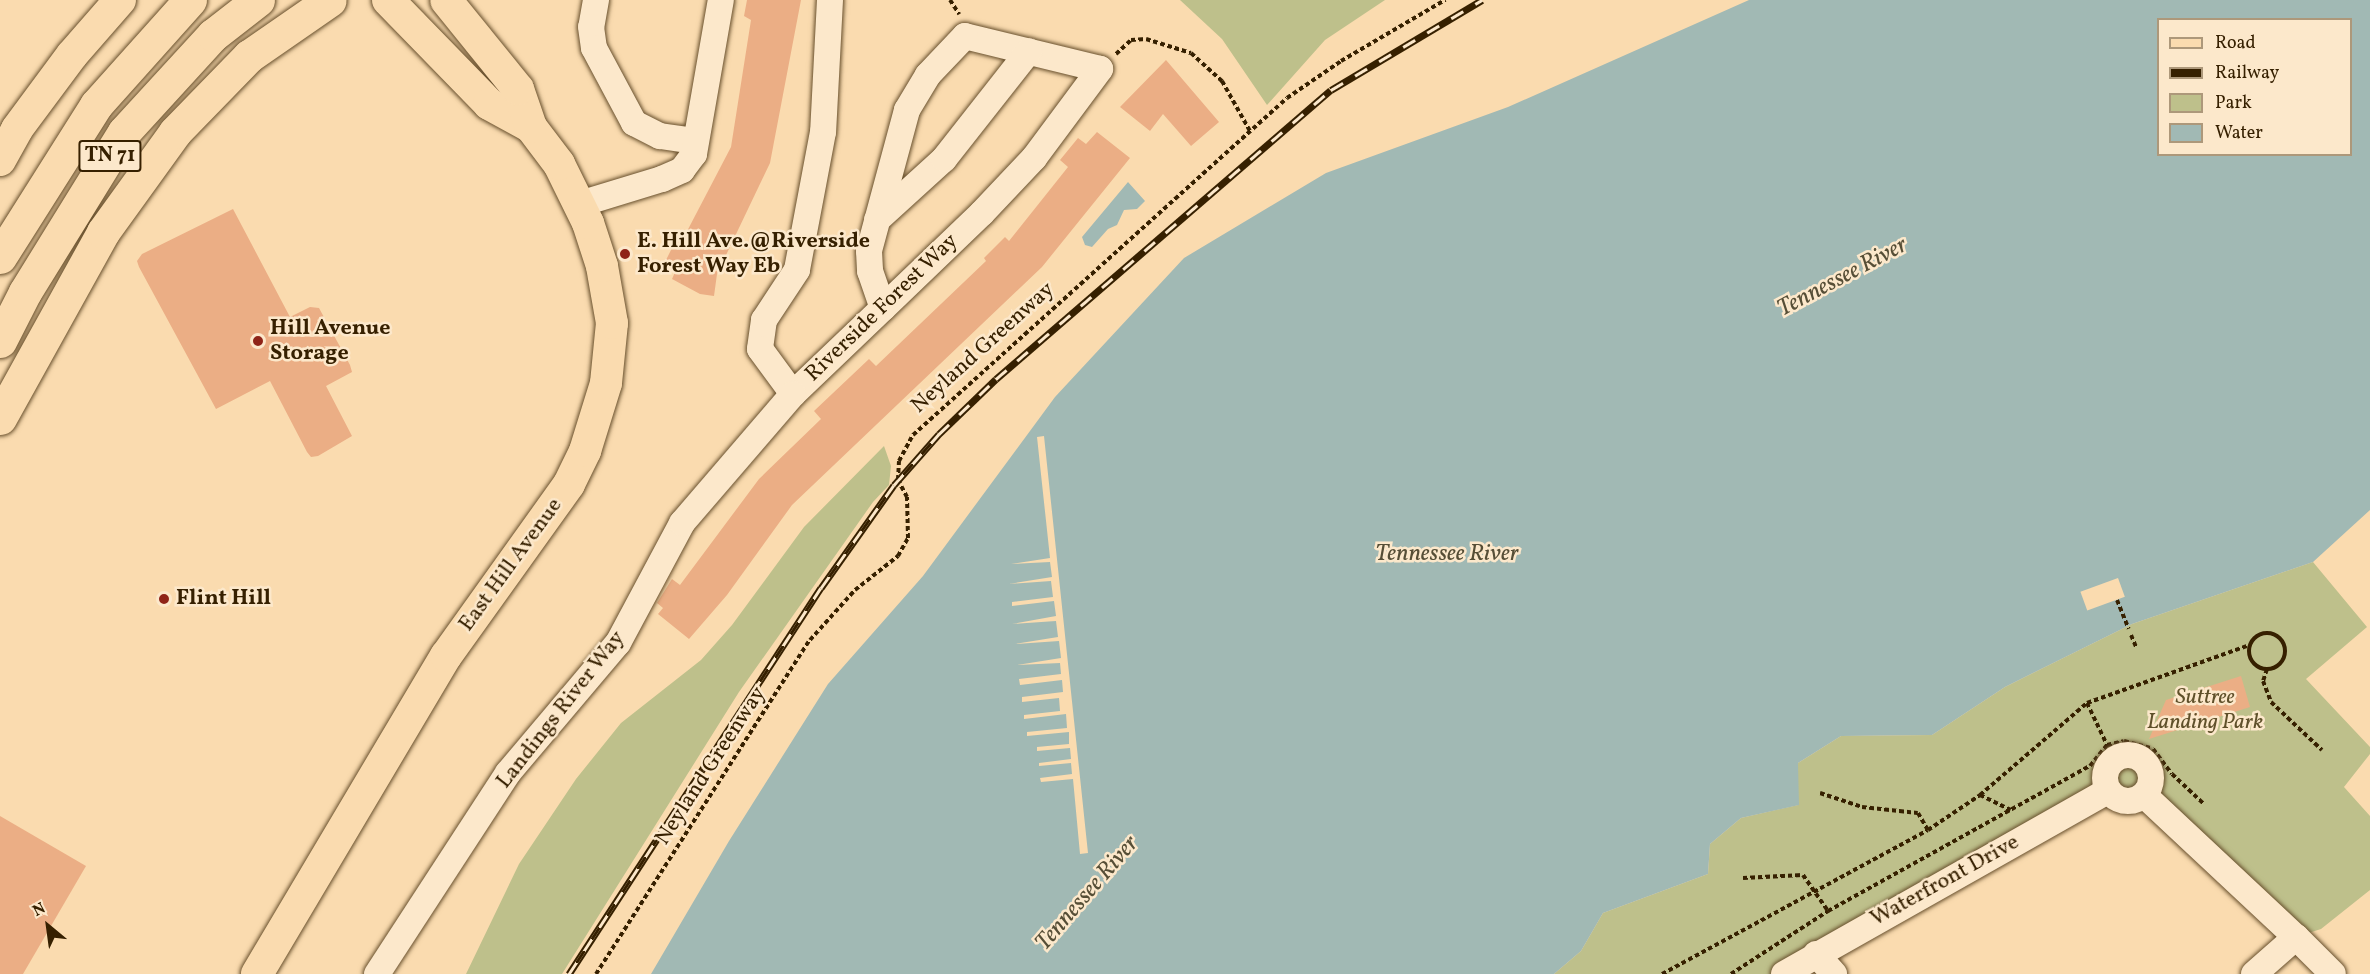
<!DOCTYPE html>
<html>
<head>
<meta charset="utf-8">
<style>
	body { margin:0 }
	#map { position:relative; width:2370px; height:974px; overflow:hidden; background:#fadbaf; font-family:Vollkorn,serif }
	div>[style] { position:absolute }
	.green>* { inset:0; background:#bec08b }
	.water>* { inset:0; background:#a1b9b4 }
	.pier>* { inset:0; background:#fadbaf; transform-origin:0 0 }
	.building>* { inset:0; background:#ebae85 }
	.path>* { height:4px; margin-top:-2px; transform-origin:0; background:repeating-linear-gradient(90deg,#362000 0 4.5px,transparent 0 7.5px) }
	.path>.ring { margin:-2px; padding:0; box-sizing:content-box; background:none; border:4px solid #362000; border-radius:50% }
	.roads { filter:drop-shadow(0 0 2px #674f2c) drop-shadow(0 0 2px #674f2c) }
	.minor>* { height:26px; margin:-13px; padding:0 13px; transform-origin:13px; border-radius:13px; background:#fce8cb }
	.minor>.ring { margin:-13px; padding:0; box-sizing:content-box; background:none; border:26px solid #fce8cb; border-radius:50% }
	.major>* { height:32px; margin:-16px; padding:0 16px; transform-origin:16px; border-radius:16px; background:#fadbaf }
	.highway>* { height:33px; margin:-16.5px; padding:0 16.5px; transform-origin:16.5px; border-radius:16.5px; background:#fadbaf }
	.rail>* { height:7px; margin-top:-3.5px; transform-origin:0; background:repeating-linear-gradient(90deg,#fce8cb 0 14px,#362000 0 28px); box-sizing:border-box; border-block:2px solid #362000 }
	.dots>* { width:16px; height:16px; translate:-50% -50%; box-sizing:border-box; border:3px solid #fce8cb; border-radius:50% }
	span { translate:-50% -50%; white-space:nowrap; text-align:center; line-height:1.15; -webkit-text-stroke:5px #fce8cb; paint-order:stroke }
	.shield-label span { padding:2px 4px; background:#fce8cb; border:2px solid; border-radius:4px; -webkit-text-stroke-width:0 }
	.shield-label { font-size:21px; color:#362000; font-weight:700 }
	.poi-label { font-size:22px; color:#362000; font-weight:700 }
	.left { translate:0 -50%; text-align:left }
	.street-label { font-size:22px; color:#362000 }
	.park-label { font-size:22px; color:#5f502a; font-style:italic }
	.water-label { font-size:24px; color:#564e36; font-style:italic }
	.legend { position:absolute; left:2157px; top:18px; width:195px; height:138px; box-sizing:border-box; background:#fce8cb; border:2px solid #ad987a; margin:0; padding:8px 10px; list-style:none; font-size:18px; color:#362000 }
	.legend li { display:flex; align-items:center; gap:12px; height:30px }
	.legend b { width:30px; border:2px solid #ad987a }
	.north { position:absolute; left:18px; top:896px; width:60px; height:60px; -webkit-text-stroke:4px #fce8cb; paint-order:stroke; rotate:331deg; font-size:16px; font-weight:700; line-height:24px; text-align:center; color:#362000 }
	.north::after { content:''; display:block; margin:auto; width:21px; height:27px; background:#362000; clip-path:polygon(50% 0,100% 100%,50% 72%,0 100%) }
</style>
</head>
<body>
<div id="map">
	<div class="green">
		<i style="clip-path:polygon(1180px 0,1385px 0,1325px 40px,1267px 105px,1222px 39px)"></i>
		<i style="clip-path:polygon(884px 446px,891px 466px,889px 485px,873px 502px,739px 692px,562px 974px,466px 974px,519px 864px,576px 779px,621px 723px,701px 660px,732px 625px,804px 527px)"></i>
		<i style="clip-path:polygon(2313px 562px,2367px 627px,2306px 679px,2370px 747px,2370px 754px,2344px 787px,2370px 816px,2370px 890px,2321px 929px,2296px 937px,2137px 800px,2113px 797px,1784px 974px,1554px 974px,1581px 951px,1603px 913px,1708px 874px,1710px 844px,1741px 818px,1798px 805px,1798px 763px,1841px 736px,1932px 735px,2005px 687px,2132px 624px)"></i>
	</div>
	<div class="water">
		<i style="clip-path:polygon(evenodd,1749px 0,2370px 0,2370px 510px,2313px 562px,2132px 624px,2005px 687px,1932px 735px,1841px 736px,1798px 763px,1799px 805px,1741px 818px,1710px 844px,1708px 874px,1603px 913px,1581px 951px,1554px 974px,651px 974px,729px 841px,828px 684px,923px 576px,1055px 397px,1184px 258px,1326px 173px,1508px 107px,1749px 0,2158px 20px,2350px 20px,2350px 154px,2158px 154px,2158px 20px)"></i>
		<i style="clip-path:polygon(1128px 182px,1145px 201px,1137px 209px,1124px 210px,1117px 225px,1108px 229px,1092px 247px,1085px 245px,1082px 237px)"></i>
	</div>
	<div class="pier">
		<i style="clip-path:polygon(1044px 436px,1088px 853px,1080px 854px,1073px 779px,1041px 782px,1040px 778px,1072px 774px,1071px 763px,1039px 766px,1039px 763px,1071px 759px,1070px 748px,1037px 751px,1037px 747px,1069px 744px,1069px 732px,1027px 736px,1027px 732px,1067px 728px,1066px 714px,1024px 719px,1024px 715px,1060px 711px,1059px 698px,1022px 702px,1022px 697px,1063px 692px,1062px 680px,1020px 685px,1019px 679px,1061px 674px,1060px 663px,1017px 665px,1061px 658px,1059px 641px,1015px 644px,1058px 637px,1056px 621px,1012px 624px,1056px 616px,1054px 601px,1012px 606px,1012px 602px,1053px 597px,1051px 581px,1009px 584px,1052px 577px,1050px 562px,1011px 564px,1050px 558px,1037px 437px)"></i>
		<i style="left:2118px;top:578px;width:20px;height:40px;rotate:70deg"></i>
	</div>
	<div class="building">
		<i style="clip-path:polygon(747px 0,801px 0,770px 163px,717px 274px,714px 296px,700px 294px,672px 279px,676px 270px,664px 264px,678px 236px,684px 237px,731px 147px,751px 20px,744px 16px)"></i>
		<i style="clip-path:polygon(1166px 60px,1219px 122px,1191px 146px,1163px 114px,1150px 131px,1120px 107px)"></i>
		<i style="clip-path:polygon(1097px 132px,1130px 158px,1042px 267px,792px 505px,727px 595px,689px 639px,658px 614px,663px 608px,657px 603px,672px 579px,680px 585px,759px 479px,821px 419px,814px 411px,869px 359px,876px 366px,986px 261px,984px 258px,1005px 237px,1009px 241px,1068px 167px,1060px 160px,1078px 138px,1086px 144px)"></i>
		<i style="clip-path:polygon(233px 209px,290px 317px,310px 307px,319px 308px,350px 365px,352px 372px,326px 386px,352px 436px,318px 456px,311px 457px,307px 452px,270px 381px,216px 409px,139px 267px,137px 261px,142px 254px)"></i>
		<i style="clip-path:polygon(2241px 676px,2250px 707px,2149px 739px,2166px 700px)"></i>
		<i style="clip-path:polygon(0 816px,86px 866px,23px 974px,0 974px)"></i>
	</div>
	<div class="path">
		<i style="left:950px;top:0;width:17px;rotate:57deg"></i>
		<i style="left:1116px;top:54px;width:21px;rotate:-43deg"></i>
		<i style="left:1131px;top:40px;width:15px;rotate:-4deg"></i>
		<i style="left:1146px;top:39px;width:47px;rotate:17.3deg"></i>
		<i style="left:1191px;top:53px;width:42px;rotate:42.1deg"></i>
		<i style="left:1222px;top:81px;width:57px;rotate:60.8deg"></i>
		<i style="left:2117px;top:600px;width:31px;rotate:68deg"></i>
		<i class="ring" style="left:2249px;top:633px;width:32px;height:32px"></i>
		<i style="left:2131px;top:635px;width:13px;rotate:67deg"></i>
		<i style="left:2267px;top:669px;width:13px;rotate:108deg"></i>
		<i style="left:2263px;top:681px;width:22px;rotate:69deg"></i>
		<i style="left:2271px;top:702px;width:70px;rotate:43.3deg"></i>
		<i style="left:2087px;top:703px;width:47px;rotate:64.5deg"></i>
		<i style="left:1820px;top:793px;width:44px;rotate:18.4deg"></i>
		<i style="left:1862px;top:807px;width:56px;rotate:6.1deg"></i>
		<i style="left:1918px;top:813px;width:20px;rotate:60deg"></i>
		<i style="left:1980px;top:795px;width:34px;rotate:26deg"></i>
		<i style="left:1743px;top:878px;width:60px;rotate:-2.9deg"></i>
		<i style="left:1803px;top:875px;width:44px;rotate:55.2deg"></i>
		<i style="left:596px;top:974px;width:397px;rotate:-57.4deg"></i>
		<i style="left:810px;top:640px;width:67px;rotate:-48deg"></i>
		<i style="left:855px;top:590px;width:55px;rotate:-38.3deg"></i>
		<i style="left:898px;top:556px;width:21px;rotate:-61deg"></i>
		<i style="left:908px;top:538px;width:41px;rotate:-91.4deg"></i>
		<i style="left:907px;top:497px;width:19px;rotate:-118deg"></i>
		<i style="left:898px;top:480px;width:19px;rotate:-87deg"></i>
		<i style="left:899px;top:461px;width:30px;rotate:-62deg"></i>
		<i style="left:913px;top:435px;width:503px;rotate:-42.02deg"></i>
		<i style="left:1287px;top:98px;width:65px;rotate:-34.4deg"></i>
		<i style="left:1341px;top:61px;width:121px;rotate:-30.4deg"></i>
		<i style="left:1662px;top:974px;width:302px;rotate:-28.4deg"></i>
		<i style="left:1928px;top:830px;width:63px;rotate:-33.9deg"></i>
		<i style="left:1980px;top:795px;width:141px;rotate:-40.7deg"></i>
		<i style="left:2087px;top:703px;width:173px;rotate:-19.6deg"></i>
		<i style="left:1731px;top:974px;width:116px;rotate:-33deg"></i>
		<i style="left:1828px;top:911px;width:299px;rotate:-29deg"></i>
		<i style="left:2090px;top:766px;width:27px;rotate:-51deg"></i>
		<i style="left:2107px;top:745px;width:17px;rotate:-13deg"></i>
		<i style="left:2124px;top:741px;width:30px;rotate:15deg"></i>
		<i style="left:2153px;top:749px;width:31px;rotate:53deg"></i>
		<i style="left:2172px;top:774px;width:44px;rotate:43.2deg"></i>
	</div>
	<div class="roads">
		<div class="minor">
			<i style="left:596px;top:0;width:27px;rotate:100deg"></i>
			<i style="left:591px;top:27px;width:21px;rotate:82deg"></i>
			<i style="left:594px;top:48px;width:85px;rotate:61.9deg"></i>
			<i style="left:634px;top:123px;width:29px;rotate:27deg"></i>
			<i style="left:660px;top:136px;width:36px;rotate:8deg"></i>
			<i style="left:830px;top:0;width:132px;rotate:93deg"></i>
			<i style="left:823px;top:132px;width:140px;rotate:100.7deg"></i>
			<i style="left:797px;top:270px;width:60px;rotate:123.4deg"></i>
			<i style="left:764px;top:320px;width:29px;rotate:98deg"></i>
			<i style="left:760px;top:349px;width:56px;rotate:53.7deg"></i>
			<i style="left:793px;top:394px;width:124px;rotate:-43.7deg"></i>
			<i style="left:883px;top:308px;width:137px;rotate:-43.8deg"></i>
			<i style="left:982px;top:213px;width:76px;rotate:-46.6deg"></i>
			<i style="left:1034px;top:158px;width:111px;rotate:-53.4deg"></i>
			<i style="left:1100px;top:69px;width:139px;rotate:-166.3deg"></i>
			<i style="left:965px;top:36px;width:54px;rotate:133.5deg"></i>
			<i style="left:928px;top:75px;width:41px;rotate:121deg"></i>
			<i style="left:907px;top:110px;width:146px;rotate:105.1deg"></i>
			<i style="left:869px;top:251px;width:20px;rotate:87deg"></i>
			<i style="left:870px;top:271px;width:39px;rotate:71deg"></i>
			<i style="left:580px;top:204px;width:86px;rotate:-17deg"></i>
			<i style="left:662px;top:179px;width:22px;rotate:-24deg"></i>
			<i style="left:682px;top:170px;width:20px;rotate:-53deg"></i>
			<i style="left:694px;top:154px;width:156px;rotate:-80.1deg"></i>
			<i style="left:877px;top:220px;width:91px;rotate:-42.3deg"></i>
			<i style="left:944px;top:159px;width:137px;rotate:-51.8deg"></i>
			<i class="ring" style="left:2105px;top:755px;width:20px;height:20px"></i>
			<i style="left:2144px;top:795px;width:208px;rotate:43.1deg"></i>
			<i style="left:1816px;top:954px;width:27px;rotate:48deg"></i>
			<i style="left:377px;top:974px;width:240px;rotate:-56.9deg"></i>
			<i style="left:508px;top:773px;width:170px;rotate:-49.8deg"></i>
			<i style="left:618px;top:643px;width:136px;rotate:-61.9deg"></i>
			<i style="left:682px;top:523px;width:170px;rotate:-49.3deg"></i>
			<i style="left:1784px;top:974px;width:372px;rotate:-29.5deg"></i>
			<i style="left:2254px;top:974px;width:56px;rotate:-41.4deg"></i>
			<i style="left:2296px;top:937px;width:52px;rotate:45deg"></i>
		</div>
		<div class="major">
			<i style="left:388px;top:0;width:145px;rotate:45.8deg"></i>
			<i style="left:489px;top:104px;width:48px;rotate:28.7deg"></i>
			<i style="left:0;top:160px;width:35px;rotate:-61deg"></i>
			<i style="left:17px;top:129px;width:92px;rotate:-53.4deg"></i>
			<i style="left:72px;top:55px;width:73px;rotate:-48.9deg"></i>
			<i style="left:257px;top:974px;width:370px;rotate:-59.3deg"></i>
			<i style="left:446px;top:656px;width:211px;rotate:-54.4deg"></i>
			<i style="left:569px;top:484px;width:37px;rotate:-64deg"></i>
			<i style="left:585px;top:451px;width:71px;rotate:-72.8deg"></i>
			<i style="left:606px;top:383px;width:60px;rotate:-84.3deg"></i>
			<i style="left:612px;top:323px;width:58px;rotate:-100deg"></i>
			<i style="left:602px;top:266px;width:45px;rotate:-108deg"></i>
			<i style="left:588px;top:223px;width:66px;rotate:-116.2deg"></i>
			<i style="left:559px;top:164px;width:46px;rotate:-127.1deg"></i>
			<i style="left:531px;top:127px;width:40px;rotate:-108.9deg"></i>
			<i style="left:518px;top:89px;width:114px;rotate:-129deg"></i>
		</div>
		<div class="highway">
			<i style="left:0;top:257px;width:180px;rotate:-57.7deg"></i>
			<i style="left:96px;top:105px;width:141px;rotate:-48.2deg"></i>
			<i style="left:0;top:341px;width:55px;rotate:-63deg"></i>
			<i style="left:25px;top:292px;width:188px;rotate:-58.3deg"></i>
			<i style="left:124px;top:132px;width:132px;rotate:-47.5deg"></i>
			<i style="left:213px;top:35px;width:57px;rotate:-37.9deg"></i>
			<i style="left:0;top:418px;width:213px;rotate:-61deg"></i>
			<i style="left:103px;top:232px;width:123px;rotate:-54.2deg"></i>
			<i style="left:175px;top:132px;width:106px;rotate:-45.8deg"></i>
			<i style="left:249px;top:56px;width:98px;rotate:-34.7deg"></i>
		</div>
	</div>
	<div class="rail">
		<i style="left:569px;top:974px;width:461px;rotate:-56.9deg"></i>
		<i style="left:821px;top:588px;width:126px;rotate:-54.7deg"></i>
		<i style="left:894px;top:485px;width:68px;rotate:-48.6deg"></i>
		<i style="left:939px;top:434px;width:79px;rotate:-44deg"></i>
		<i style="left:996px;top:379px;width:442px;rotate:-40.8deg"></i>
		<i style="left:1331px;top:90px;width:176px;rotate:-30.8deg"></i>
	</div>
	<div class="dots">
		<i style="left:625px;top:254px;background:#8f2418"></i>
		<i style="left:258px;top:341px;background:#8f2418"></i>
		<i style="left:164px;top:599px;background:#8f2418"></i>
	</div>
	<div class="shield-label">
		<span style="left:110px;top:156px">TN 71</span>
	</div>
	<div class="poi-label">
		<span class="left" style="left:637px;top:254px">E. Hill Ave.@Riverside<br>Forest Way Eb</span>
		<span class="left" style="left:270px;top:341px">Hill Avenue<br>Storage</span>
		<span class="left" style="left:176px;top:599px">Flint Hill</span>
	</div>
	<div class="street-label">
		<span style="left:882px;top:308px;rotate:-44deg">Riverside Forest Way</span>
		<span style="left:983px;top:348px;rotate:-42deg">Neyland Greenway</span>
		<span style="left:511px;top:565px;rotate:-54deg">East Hill Avenue</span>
		<span style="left:561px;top:710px;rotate:-52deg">Landings River Way</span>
		<span style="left:711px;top:766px;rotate:-57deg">Neyland Greenway</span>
		<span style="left:1945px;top:881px;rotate:-29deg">Waterfront Drive</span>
	</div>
	<div class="park-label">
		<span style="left:2205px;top:710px">Suttree<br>Landing Park</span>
	</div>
	<div class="water-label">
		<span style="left:1843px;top:278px;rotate:-28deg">Tennessee River</span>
		<span style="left:1447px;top:555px">Tennessee River</span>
		<span style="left:1088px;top:894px;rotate:-49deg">Tennessee River</span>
	</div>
	<ul class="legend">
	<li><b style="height:8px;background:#fadbaf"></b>Road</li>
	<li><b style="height:8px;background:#362000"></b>Railway</li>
	<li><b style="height:16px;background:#bec08b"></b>Park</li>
	<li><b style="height:16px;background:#a1b9b4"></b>Water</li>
	</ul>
	<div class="north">N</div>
</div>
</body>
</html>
